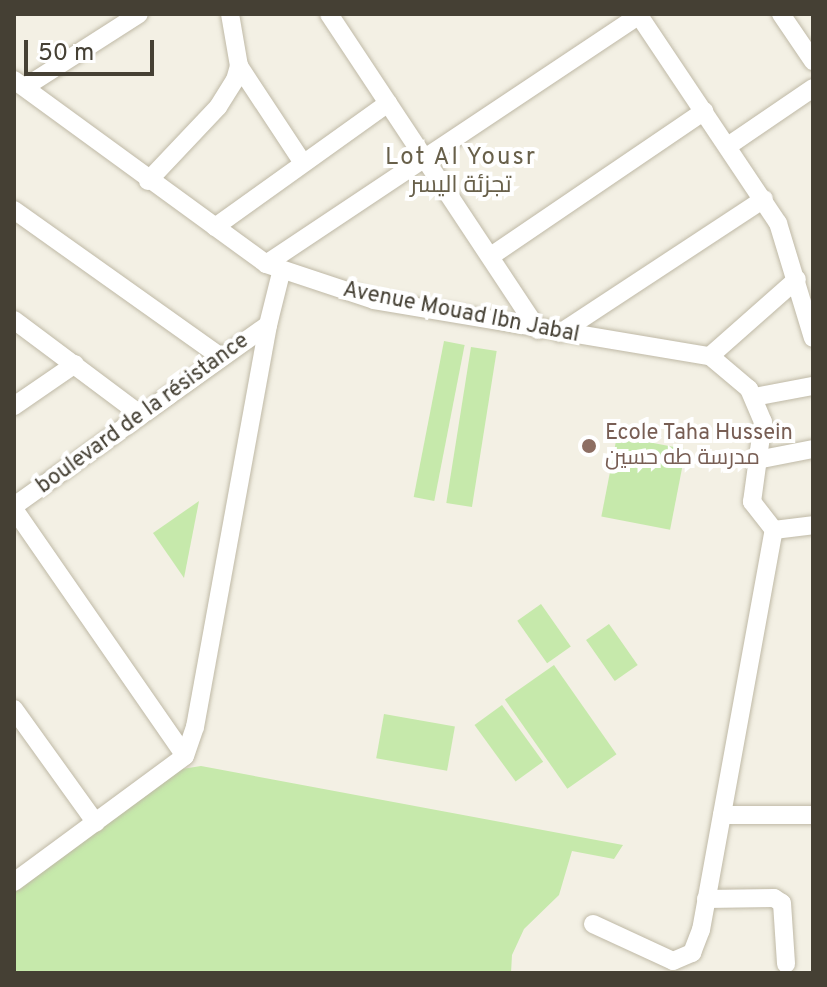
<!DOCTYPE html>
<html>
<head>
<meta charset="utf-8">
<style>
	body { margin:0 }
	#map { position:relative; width:827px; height:987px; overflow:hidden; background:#f3f0e4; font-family:Overpass,Cairo,sans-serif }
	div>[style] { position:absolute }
	.green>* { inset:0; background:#c6e9ab; transform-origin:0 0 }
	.roads { filter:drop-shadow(0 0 2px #bfb9a6) drop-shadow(0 0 2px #bfb9a6) }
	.minor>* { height:18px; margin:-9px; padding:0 9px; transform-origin:9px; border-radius:9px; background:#fff }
	.dots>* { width:22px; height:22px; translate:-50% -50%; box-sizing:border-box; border:4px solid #fff; border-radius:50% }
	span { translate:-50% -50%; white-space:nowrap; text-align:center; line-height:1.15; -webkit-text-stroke:8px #fff; paint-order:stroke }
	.street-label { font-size:22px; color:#454034 }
	.education-label { font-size:22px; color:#785e54 }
	.left { translate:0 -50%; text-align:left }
	.neighbourhood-label { font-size:24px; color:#68604a; letter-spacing:2px }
	.frame { position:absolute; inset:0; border:16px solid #454034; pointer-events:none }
	.scale { position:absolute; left:24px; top:40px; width:130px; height:36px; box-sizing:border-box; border:4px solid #454034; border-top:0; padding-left:10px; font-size:24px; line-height:28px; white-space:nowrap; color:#454034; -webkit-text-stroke:6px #fff; paint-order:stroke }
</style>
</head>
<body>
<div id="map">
	<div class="green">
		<i style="left:444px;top:341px;width:21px;height:159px;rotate:11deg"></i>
		<i style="left:471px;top:347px;width:26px;height:158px;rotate:9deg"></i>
		<i style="left:617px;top:436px;width:70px;height:82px;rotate:11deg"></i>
		<i style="clip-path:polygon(199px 501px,184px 578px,153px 533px)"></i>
		<i style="left:541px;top:604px;width:52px;height:29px;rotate:55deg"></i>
		<i style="left:609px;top:624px;width:50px;height:28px;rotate:55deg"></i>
		<i style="left:554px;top:665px;width:109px;height:60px;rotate:55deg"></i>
		<i style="left:502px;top:705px;width:70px;height:34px;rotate:54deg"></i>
		<i style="left:384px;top:714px;width:72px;height:45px;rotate:10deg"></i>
		<i style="clip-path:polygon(201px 766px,623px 845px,614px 859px,572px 851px,559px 895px,524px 929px,512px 955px,511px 973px,14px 973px,14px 892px,182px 769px)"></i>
	</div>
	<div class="roads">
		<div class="minor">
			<i style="left:329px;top:14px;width:379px;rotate:56.5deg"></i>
			<i style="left:638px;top:14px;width:252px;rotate:56.2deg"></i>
			<i style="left:778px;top:223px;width:120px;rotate:73.1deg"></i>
			<i style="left:781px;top:14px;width:57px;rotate:55.8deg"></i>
			<i style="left:239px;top:66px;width:116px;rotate:56.6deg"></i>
			<i style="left:14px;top:80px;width:312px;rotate:36.1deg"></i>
			<i style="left:266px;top:264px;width:114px;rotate:18.4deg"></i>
			<i style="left:374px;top:300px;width:341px;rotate:9.5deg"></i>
			<i style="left:710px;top:356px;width:116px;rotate:-41.5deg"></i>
			<i style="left:25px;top:87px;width:135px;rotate:-32.6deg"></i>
			<i style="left:728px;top:146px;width:103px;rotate:-34.3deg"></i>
			<i style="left:148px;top:181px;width:102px;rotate:-46.6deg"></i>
			<i style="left:218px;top:107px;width:32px;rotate:-58deg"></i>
			<i style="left:235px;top:80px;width:15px;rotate:-74deg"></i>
			<i style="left:239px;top:66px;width:53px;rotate:-99.8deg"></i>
			<i style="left:14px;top:210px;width:254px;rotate:35.4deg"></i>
			<i style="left:215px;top:227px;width:213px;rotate:-35.6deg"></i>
			<i style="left:491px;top:256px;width:258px;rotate:-34.2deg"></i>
			<i style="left:266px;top:264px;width:448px;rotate:-33.7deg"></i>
			<i style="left:14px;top:320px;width:159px;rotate:36.8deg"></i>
			<i style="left:560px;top:333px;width:244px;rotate:-33.3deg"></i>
			<i style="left:754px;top:397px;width:60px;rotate:-10.6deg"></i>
			<i style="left:14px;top:406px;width:74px;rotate:-34.5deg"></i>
			<i style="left:762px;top:459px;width:52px;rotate:-11.1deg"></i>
			<i style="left:14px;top:506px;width:312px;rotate:-35.5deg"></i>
			<i style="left:268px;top:325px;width:54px;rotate:-76deg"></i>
			<i style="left:14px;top:509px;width:300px;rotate:55.3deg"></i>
			<i style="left:774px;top:530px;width:39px;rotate:-7deg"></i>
			<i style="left:14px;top:709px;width:140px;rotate:54.3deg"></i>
			<i style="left:722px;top:815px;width:91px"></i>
			<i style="left:14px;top:882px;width:212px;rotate:-36.4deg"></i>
			<i style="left:185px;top:756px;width:31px;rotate:-71deg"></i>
			<i style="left:195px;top:727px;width:409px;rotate:-79.7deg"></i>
			<i style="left:706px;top:899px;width:68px;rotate:-0.8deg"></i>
			<i style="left:774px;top:898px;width:9px;rotate:32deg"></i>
			<i style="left:782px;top:903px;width:61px;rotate:86.2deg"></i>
			<i style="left:593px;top:924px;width:88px;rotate:24.8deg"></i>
			<i style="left:673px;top:961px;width:21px;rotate:-23deg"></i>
			<i style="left:692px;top:953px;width:25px;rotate:-69deg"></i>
			<i style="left:701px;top:930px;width:407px;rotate:-79.7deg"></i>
			<i style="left:774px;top:530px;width:36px;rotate:-128deg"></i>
			<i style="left:752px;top:502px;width:81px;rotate:-82.2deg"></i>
			<i style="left:763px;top:422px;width:36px;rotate:-113deg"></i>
			<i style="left:749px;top:389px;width:51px;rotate:-139.8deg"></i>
		</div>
	</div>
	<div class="dots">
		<i style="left:589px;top:446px;background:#8d6e63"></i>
	</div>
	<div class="street-label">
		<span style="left:461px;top:313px;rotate:11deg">Avenue Mouad Ibn Jabal</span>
		<span style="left:143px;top:414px;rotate:-36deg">boulevard de la résistance</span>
	</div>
	<div class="education-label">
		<span class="left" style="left:605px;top:446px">Ecole Taha Hussein<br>مدرسة طه حسين</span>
	</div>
	<div class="neighbourhood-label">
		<span style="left:461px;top:173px">Lot Al Yousr<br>تجزئة اليسر</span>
	</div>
	<div class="frame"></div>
	<div class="scale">50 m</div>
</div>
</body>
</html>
